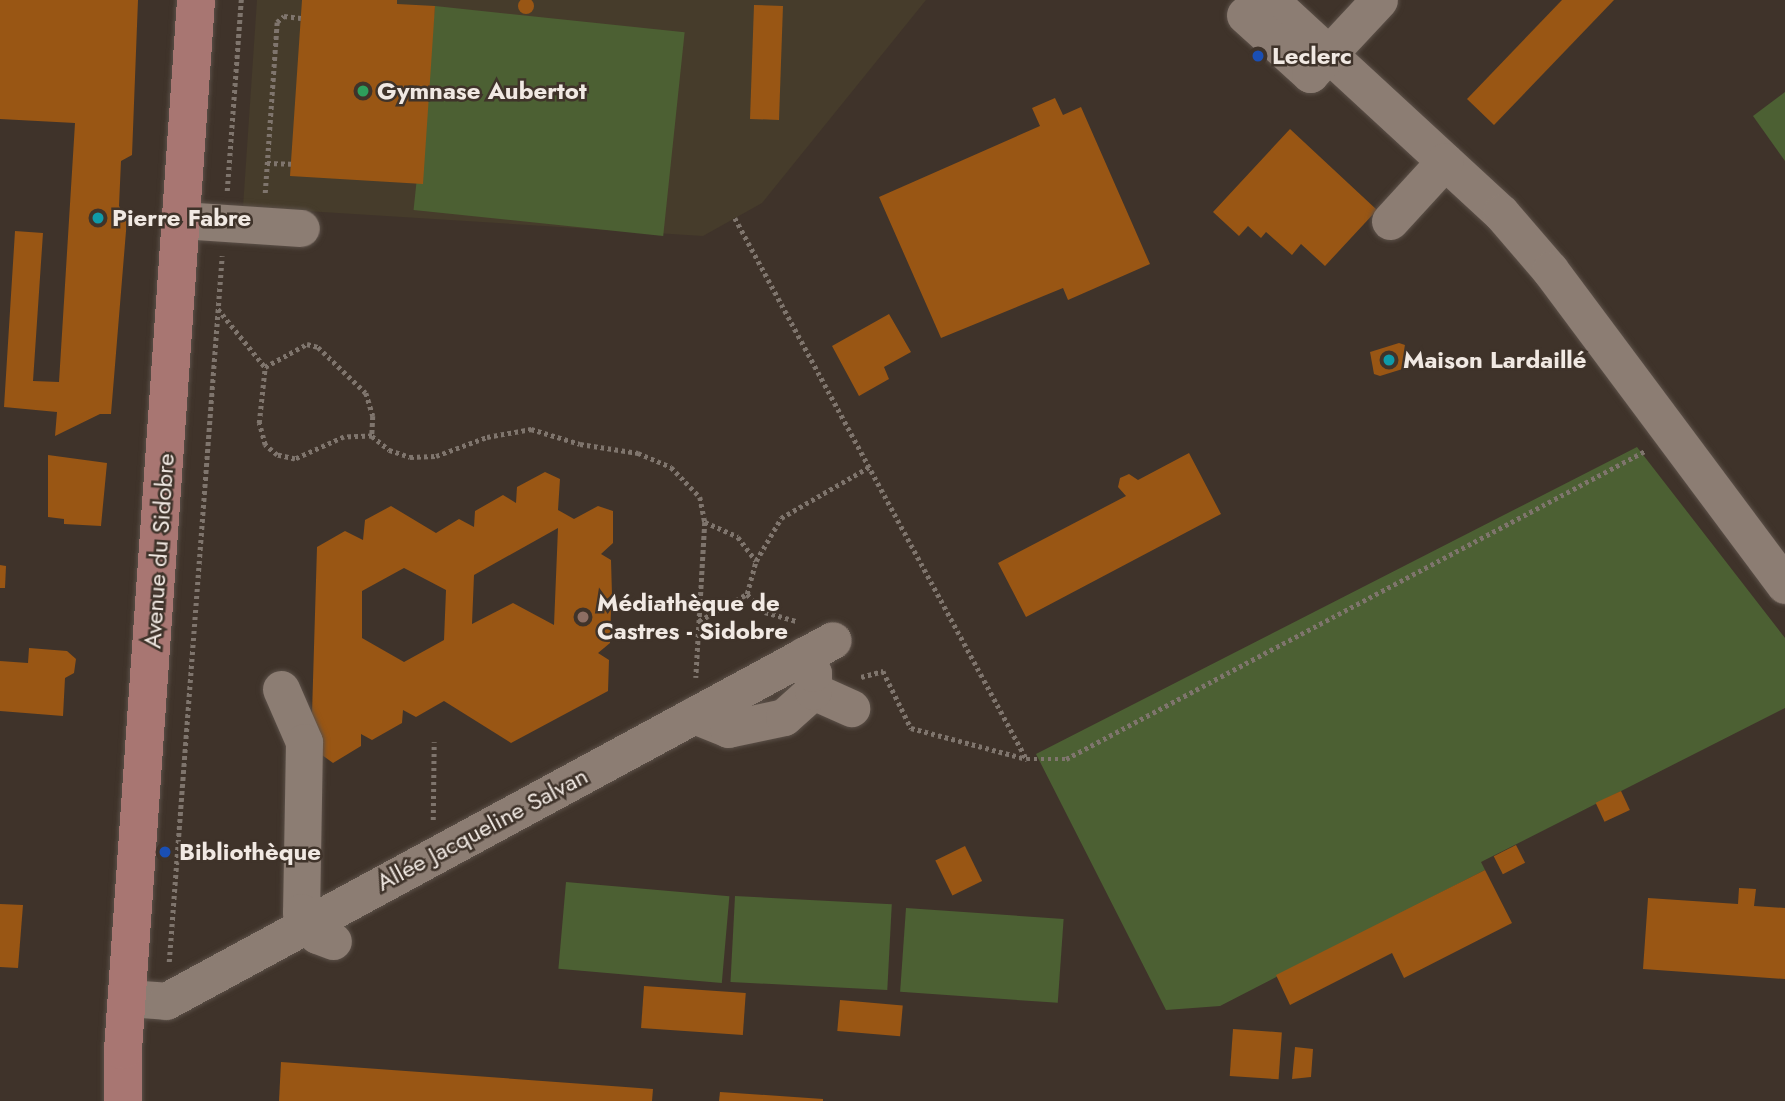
<!DOCTYPE html>
<html>
<head>
<meta charset="utf-8">
<style>
	body { margin:0 }
	#map { position:relative; width:1785px; height:1101px; overflow:hidden; background:#3f332a; font-family:Jost,sans-serif }
	div>[style] { position:absolute }
	.education>* { inset:0; background:#463c2b }
	.green>* { inset:0; background:#4c6033; transform-origin:0 0 }
	.building>* { inset:0; background:#995614; transform-origin:0 0 }
	.round { border-radius:50% }
	.path>* { height:4.5px; margin-top:-2.25px; transform-origin:0; background:repeating-linear-gradient(90deg,#7f756d 0 3.5px,transparent 0 7px) }
	.roads { filter:drop-shadow(0 0 2px #5b5048) drop-shadow(0 0 2px #5b5048) }
	.minor>* { height:37px; margin:-18.5px; padding:0 18.5px; transform-origin:18.5px; border-radius:18.5px; background:#8c7d73 }
	.major>* { height:38px; margin:-19px; padding:0 19px; transform-origin:19px; border-radius:19px; background:#a87672 }
	.dots>* { width:19px; height:19px; translate:-50% -50%; box-sizing:border-box; border:4px solid #3f332a; border-radius:50% }
	span { translate:-50% -50%; white-space:nowrap; text-align:center; line-height:1.15; -webkit-text-stroke:5px #3f332a; paint-order:stroke }
	.poi-label { font-size:24px; color:#f1e9e3; font-weight:700 }
	.left { translate:0 -50%; text-align:left }
	.street-label { font-size:24px; color:#f1e9e3 }
</style>
</head>
<body>
<div id="map">
	<div class="education">
		<i style="clip-path:polygon(257px 0,926px 0,762px 203px,703px 236px,243px 207px)"></i>
	</div>
	<div class="green">
		<i style="left:435px;top:6px;width:251px;height:205px;rotate:6deg"></i>
		<i style="clip-path:polygon(1785px 92px,1785px 161px,1753px 116px)"></i>
		<i style="clip-path:polygon(1637px 447px,1785px 638px,1785px 708px,1481px 862px,1485px 870px,1220px 1006px,1166px 1010px,1036px 754px)"></i>
		<i style="left:566px;top:882px;width:164px;height:87px;rotate:5deg"></i>
		<i style="left:735px;top:896px;width:157px;height:86px;rotate:3deg"></i>
		<i style="left:906px;top:908px;width:158px;height:84px;rotate:4deg"></i>
	</div>
	<div class="building">
		<i class="round" style="left:518px;top:-2px;width:16px;height:16px"></i>
		<i style="clip-path:polygon(0 0,138px 0,132px 155px,121px 161px,119px 206px,127px 219px,111px 414px,100px 414px,55px 436px,57px 412px,4px 407px,15px 231px,43px 233px,33px 381px,59px 382px,75px 123px,0 119px)"></i>
		<i style="clip-path:polygon(302px 0,397px 0,397px 4px,435px 6px,423px 184px,290px 176px)"></i>
		<i style="clip-path:polygon(1562px 0,1614px 0,1494px 125px,1467px 99px)"></i>
		<i style="left:754px;top:5px;width:29px;height:114px;rotate:2deg"></i>
		<i style="clip-path:polygon(1055px 98px,1063px 115px,1081px 107px,1150px 264px,1068px 300px,1063px 288px,941px 338px,879px 197px,1040px 126px,1032px 108px)"></i>
		<i style="clip-path:polygon(1290px 129px,1377px 210px,1325px 266px,1301px 244px,1292px 255px,1266px 232px,1261px 238px,1248px 226px,1239px 236px,1213px 212px)"></i>
		<i style="clip-path:polygon(889px 314px,911px 352px,884px 367px,889px 379px,859px 396px,832px 346px)"></i>
		<i style="clip-path:polygon(1399px 343px,1405px 345px,1409px 367px,1380px 376px,1374px 374px,1370px 352px)"></i>
		<i style="clip-path:polygon(1189px 453px,1221px 514px,1026px 617px,998px 563px,1126px 496px,1118px 487px,1120px 478px,1129px 474px,1138px 480px)"></i>
		<i style="clip-path:polygon(48px 455px,107px 463px,101px 526px,64px 524px,64px 519px,48px 517px)"></i>
		<i style="clip-path:polygon(evenodd,545px 472px,560px 479px,558px 510px,574px 519px,598px 506px,613px 511px,613px 543px,601px 554px,611px 560px,612px 595px,600px 604px,611px 610px,610px 643px,598px 653px,609px 660px,608px 691px,511px 743px,444px 701px,416px 717px,403px 710px,402px 723px,372px 740px,361px 734px,361px 746px,333px 763px,311px 747px,317px 547px,345px 531px,363px 540px,365px 520px,391px 506px,436px 533px,459px 519px,474px 527px,475px 511px,503px 495px,516px 503px,517px 487px,545px 472px,558px 528px,554px 625px,513px 603px,472px 624px,474px 575px,558px 528px,545px 472px,404px 568px,446px 590px,444px 640px,404px 662px,362px 638px,362px 591px,404px 568px)"></i>
		<i style="clip-path:polygon(0 565px,6px 566px,5px 588px,0 588px)"></i>
		<i style="clip-path:polygon(29px 648px,67px 651px,76px 659px,74px 673px,65px 678px,63px 716px,0 711px,0 661px,28px 663px)"></i>
		<i style="left:1621px;top:791px;width:21px;height:28px;rotate:65deg"></i>
		<i style="left:1516px;top:845px;width:20px;height:25px;rotate:63deg"></i>
		<i style="left:965px;top:846px;width:39px;height:33px;rotate:64deg"></i>
		<i style="clip-path:polygon(1485px 870px,1512px 923px,1404px 978px,1392px 953px,1290px 1005px,1276px 975px)"></i>
		<i style="clip-path:polygon(1739px 888px,1756px 889px,1754px 906px,1785px 908px,1785px 979px,1643px 969px,1648px 898px,1738px 904px)"></i>
		<i style="clip-path:polygon(0 904px,23px 905px,18px 968px,0 967px)"></i>
		<i style="left:644px;top:986px;width:102px;height:42px;rotate:4deg"></i>
		<i style="left:840px;top:1000px;width:63px;height:31px;rotate:5deg"></i>
		<i style="left:1233px;top:1029px;width:49px;height:47px;rotate:4deg"></i>
		<i style="clip-path:polygon(1295px 1047px,1313px 1049px,1311px 1077px,1292px 1079px)"></i>
		<i style="clip-path:polygon(281px 1062px,653px 1089px,652px 1101px,279px 1101px)"></i>
		<i style="clip-path:polygon(720px 1092px,823px 1099px,823px 1101px,719px 1101px)"></i>
	</div>
	<div class="path">
		<i style="left:267px;top:163px;width:24px;rotate:2deg"></i>
		<i style="left:227px;top:191px;width:192px;rotate:-85.8deg"></i>
		<i style="left:265px;top:193px;width:171px;rotate:-86deg"></i>
		<i style="left:277px;top:22px;width:9px;rotate:-41deg"></i>
		<i style="left:284px;top:16px;width:17px;rotate:7deg"></i>
		<i style="left:735px;top:218px;width:613px;rotate:61.68deg"></i>
		<i style="left:218px;top:309px;width:75px;rotate:51deg"></i>
		<i style="left:372px;top:436px;width:28px;rotate:178deg"></i>
		<i style="left:344px;top:437px;width:54px;rotate:155.8deg"></i>
		<i style="left:295px;top:459px;width:18px;rotate:-167deg"></i>
		<i style="left:277px;top:455px;width:16px;rotate:-140deg"></i>
		<i style="left:265px;top:445px;width:23px;rotate:-105deg"></i>
		<i style="left:259px;top:423px;width:56px;rotate:-83.9deg"></i>
		<i style="left:265px;top:367px;width:48px;rotate:-28.7deg"></i>
		<i style="left:307px;top:344px;width:11px;rotate:15deg"></i>
		<i style="left:318px;top:347px;width:66px;rotate:43.8deg"></i>
		<i style="left:366px;top:393px;width:24px;rotate:73deg"></i>
		<i style="left:373px;top:416px;width:20px;rotate:93deg"></i>
		<i style="left:372px;top:436px;width:22px;rotate:39deg"></i>
		<i style="left:389px;top:450px;width:22px;rotate:18deg"></i>
		<i style="left:410px;top:457px;width:26px;rotate:-2deg"></i>
		<i style="left:436px;top:456px;width:54px;rotate:-20.4deg"></i>
		<i style="left:487px;top:437px;width:45px;rotate:-10.3deg"></i>
		<i style="left:531px;top:429px;width:51px;rotate:17deg"></i>
		<i style="left:580px;top:444px;width:59px;rotate:8.8deg"></i>
		<i style="left:638px;top:453px;width:36px;rotate:23deg"></i>
		<i style="left:671px;top:467px;width:42px;rotate:46deg"></i>
		<i style="left:700px;top:497px;width:25px;rotate:79deg"></i>
		<i style="left:705px;top:522px;width:156px;rotate:93.3deg"></i>
		<i style="left:705px;top:522px;width:36px;rotate:24deg"></i>
		<i style="left:738px;top:537px;width:30px;rotate:53deg"></i>
		<i style="left:756px;top:561px;width:50px;rotate:-59.8deg"></i>
		<i style="left:781px;top:518px;width:102px;rotate:-30.1deg"></i>
		<i style="left:747px;top:594px;width:25px;rotate:45deg"></i>
		<i style="left:765px;top:612px;width:32px;rotate:16deg"></i>
		<i style="left:699px;top:621px;width:55px;rotate:-29.4deg"></i>
		<i style="left:747px;top:594px;width:34px;rotate:-75deg"></i>
		<i style="left:861px;top:677px;width:23px;rotate:-15deg"></i>
		<i style="left:883px;top:671px;width:64px;rotate:63.8deg"></i>
		<i style="left:911px;top:728px;width:120px;rotate:15deg"></i>
		<i style="left:1027px;top:759px;width:39px"></i>
		<i style="left:1066px;top:759px;width:656px;rotate:-28.01deg"></i>
		<i style="left:433px;top:820px;width:78px;rotate:-89.3deg"></i>
		<i style="left:169px;top:962px;width:708px;rotate:-85.71deg"></i>
	</div>
	<div class="roads">
		<div class="minor">
			<i style="left:1270px;top:0;width:314px;rotate:42.7deg"></i>
			<i style="left:1501px;top:213px;width:75px;rotate:49.3deg"></i>
			<i style="left:1550px;top:270px;width:393px;rotate:53.3deg"></i>
			<i style="left:1245px;top:15px;width:88px;rotate:42.2deg"></i>
			<i style="left:1310px;top:74px;width:101px;rotate:-47deg"></i>
			<i style="left:181px;top:220px;width:120px;rotate:3.8deg"></i>
			<i style="left:1390px;top:221px;width:81px;rotate:-47.5deg"></i>
			<i style="left:281px;top:689px;width:58px;rotate:66.5deg"></i>
			<i style="left:304px;top:742px;width:170px;rotate:91deg"></i>
			<i style="left:301px;top:912px;width:28px;rotate:55deg"></i>
			<i style="left:317px;top:935px;width:17px;rotate:21deg"></i>
			<i style="left:813px;top:691px;width:42px;rotate:24.1deg"></i>
			<i style="left:694px;top:715px;width:37px;rotate:22deg"></i>
			<i style="left:728px;top:729px;width:57px;rotate:-12.1deg"></i>
			<i style="left:784px;top:717px;width:39px;rotate:-42deg"></i>
			<i style="left:813px;top:691px;width:18px;rotate:-90deg"></i>
			<i style="left:813px;top:673px;width:20px;rotate:-120deg"></i>
			<i style="left:127px;top:998px;width:39px;rotate:4deg"></i>
			<i style="left:166px;top:1001px;width:758px;rotate:-28.42deg"></i>
		</div>
		<div class="major">
			<i style="left:123px;top:1101px;width:51px;rotate:-90deg"></i>
			<i style="left:123px;top:1050px;width:1053px;rotate:-86.02deg"></i>
		</div>
	</div>
	<div class="dots">
		<i style="left:1258px;top:56px;background:#1a4fb4"></i>
		<i style="left:363px;top:91px;background:#2e9e5b"></i>
		<i style="left:98px;top:218px;background:#0f9aa8"></i>
		<i style="left:1389px;top:360px;background:#0f9aa8"></i>
		<i style="left:583px;top:617px;background:#8d6e63"></i>
		<i style="left:165px;top:852px;background:#1a4fb4"></i>
	</div>
	<div class="poi-label">
		<span class="left" style="left:1272px;top:56px">Leclerc</span>
		<span class="left" style="left:377px;top:91px">Gymnase Aubertot</span>
		<span class="left" style="left:112px;top:218px">Pierre Fabre</span>
		<span class="left" style="left:1403px;top:360px">Maison Lardaillé</span>
		<span class="left" style="left:597px;top:617px">Médiathèque de<br>Castres - Sidobre</span>
		<span class="left" style="left:179px;top:852px">Bibliothèque</span>
	</div>
	<div class="street-label">
		<span style="left:159px;top:551px;rotate:-86deg">Avenue du Sidobre</span>
		<span style="left:482px;top:829px;rotate:-28deg">Allée Jacqueline Salvan</span>
	</div>
</div>
</body>
</html>
